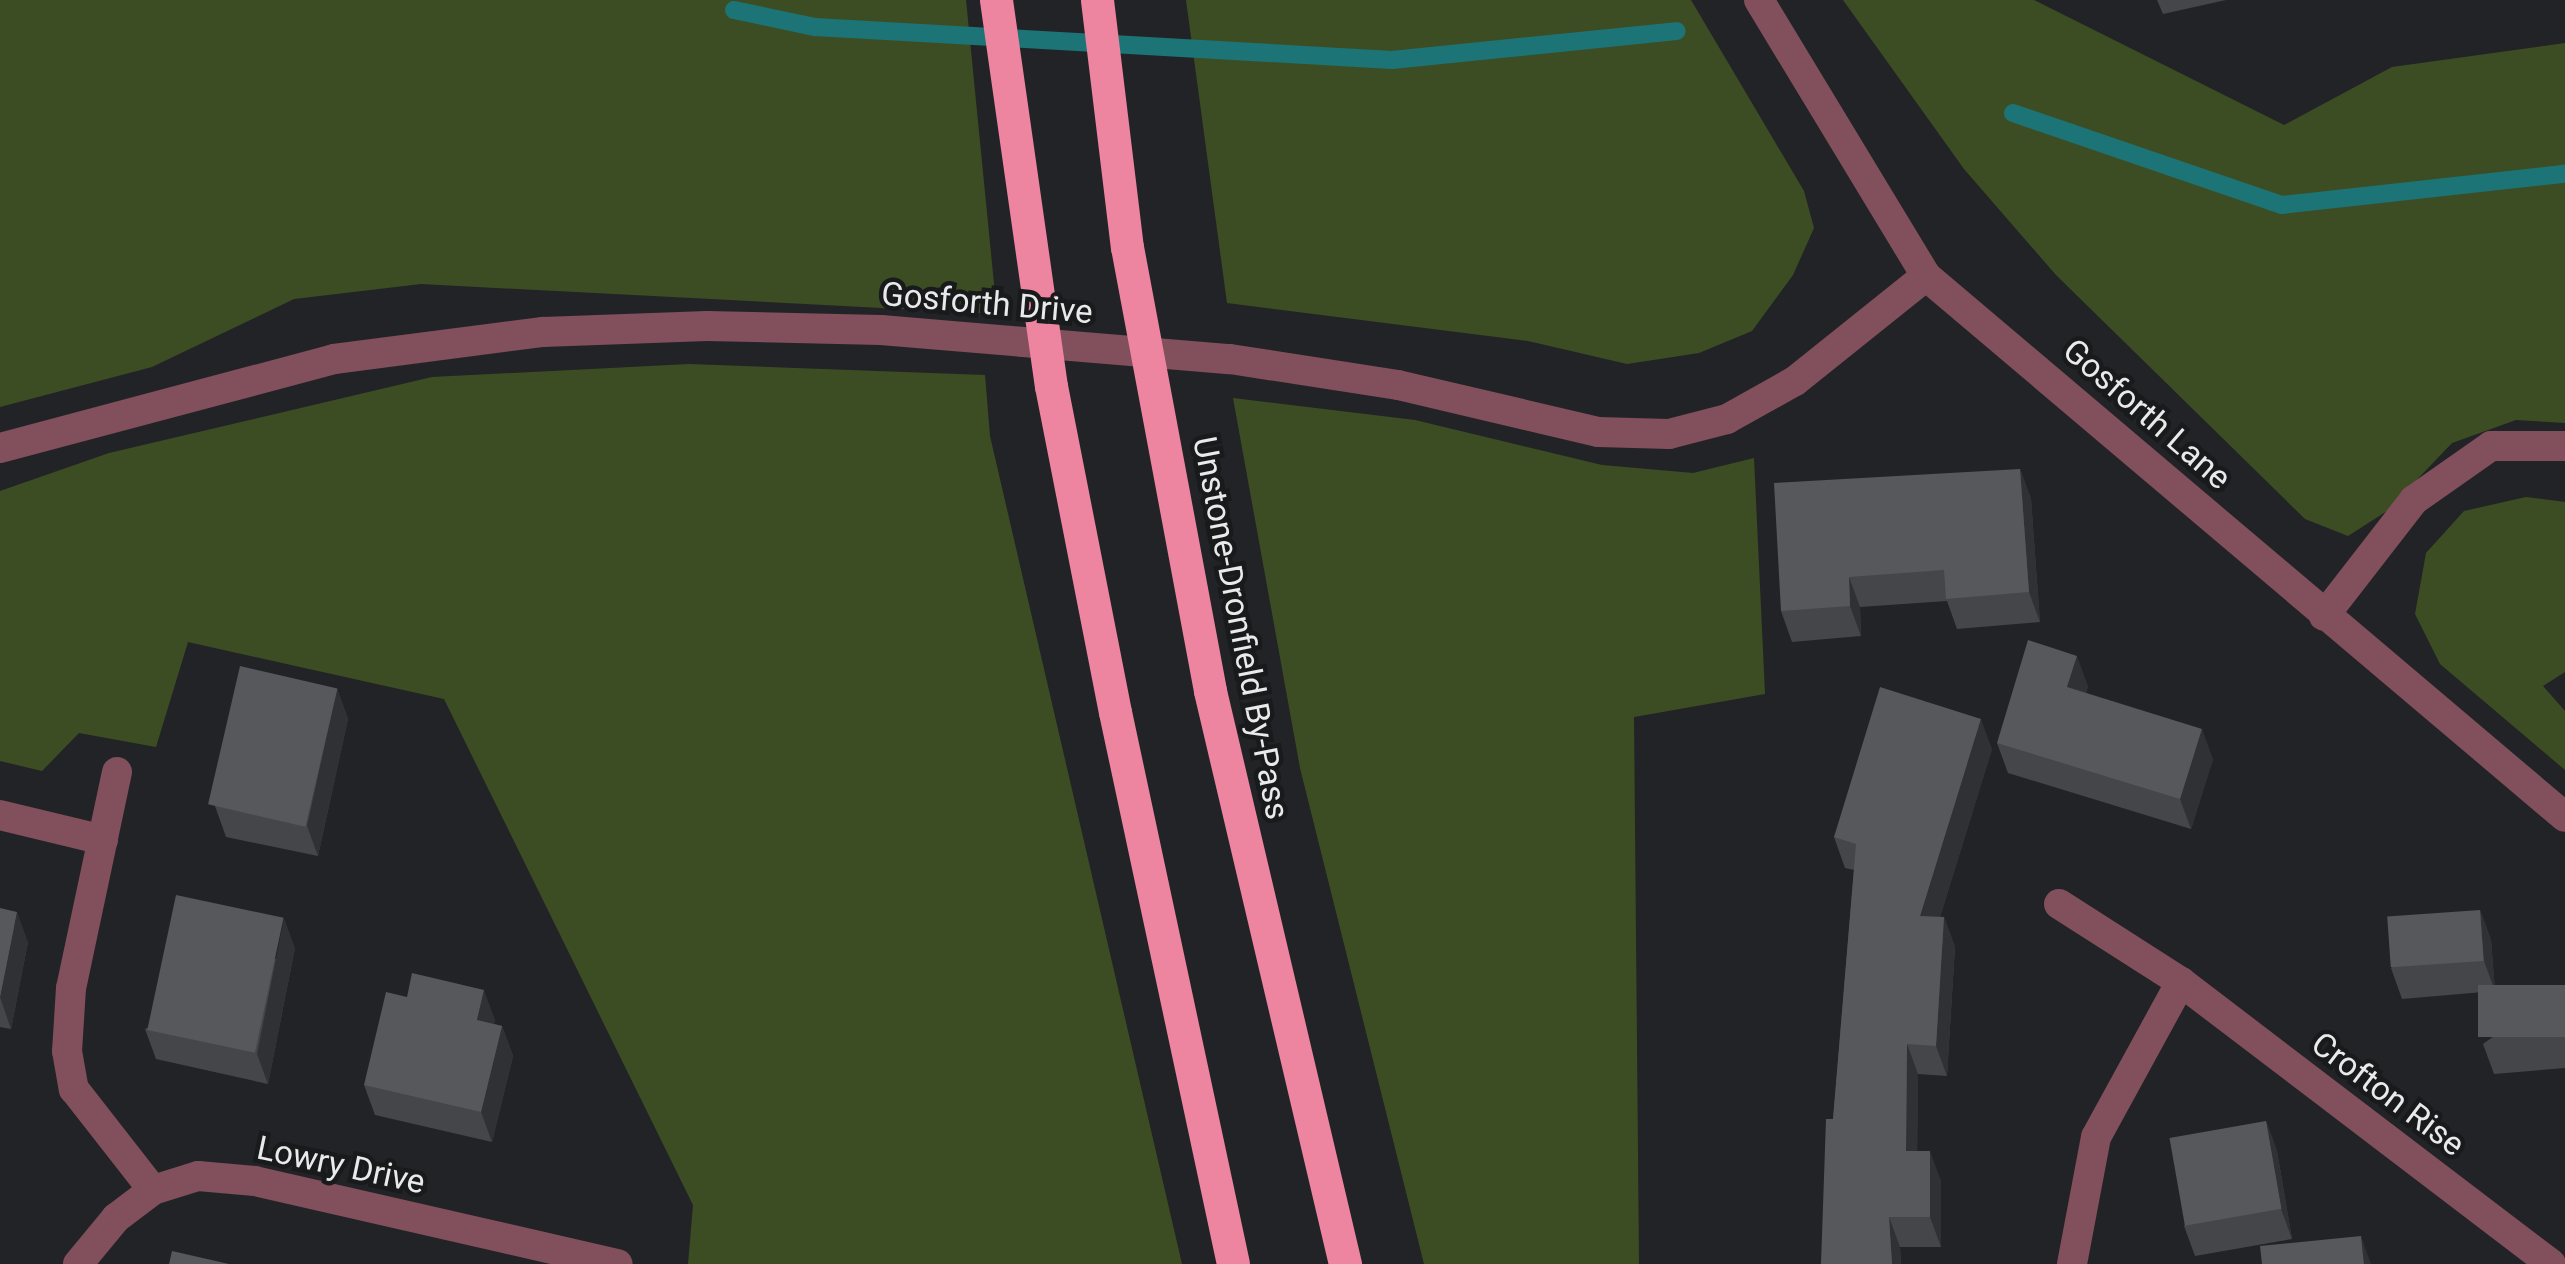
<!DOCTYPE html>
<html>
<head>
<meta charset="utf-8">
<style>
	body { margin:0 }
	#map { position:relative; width:2565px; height:1264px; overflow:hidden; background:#222326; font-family:Roboto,sans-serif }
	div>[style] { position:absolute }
	.green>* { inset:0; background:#3d4d23 }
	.stream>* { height:18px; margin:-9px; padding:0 9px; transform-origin:9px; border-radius:9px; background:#1c7477 }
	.minor>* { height:30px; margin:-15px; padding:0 15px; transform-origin:15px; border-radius:15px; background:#824f5c }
	.tertiary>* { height:30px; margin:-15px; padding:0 15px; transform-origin:15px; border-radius:15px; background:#824f5c }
	.trunk>* { height:33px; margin:-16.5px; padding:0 16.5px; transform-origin:16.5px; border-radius:16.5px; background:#ed84a0 }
	.trunk-bridge>* { height:33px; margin:-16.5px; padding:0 16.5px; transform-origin:16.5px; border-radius:16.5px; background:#ed84a0 }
	.wall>* { inset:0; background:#444649 }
	.shaded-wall>* { inset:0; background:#2f3134 }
	.building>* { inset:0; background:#56585b; transform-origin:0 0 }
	span { translate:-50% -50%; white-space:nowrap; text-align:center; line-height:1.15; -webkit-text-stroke:9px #181a1c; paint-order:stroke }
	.street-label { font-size:33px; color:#e9eaec }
</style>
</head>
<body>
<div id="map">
	<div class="green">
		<i style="clip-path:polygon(0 0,966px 0,997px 314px,421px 284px,294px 299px,152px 367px,0 407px)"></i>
		<i style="clip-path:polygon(1186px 0,1691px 0,1804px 191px,1814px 228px,1793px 275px,1752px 331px,1699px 353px,1627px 364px,1528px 341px,1227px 303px)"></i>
		<i style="clip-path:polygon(1843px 0,2034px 0,2284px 125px,2392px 67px,2565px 43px,2565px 423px,2516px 420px,2452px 443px,2387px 511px,2348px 536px,2305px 519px,2056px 275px,1964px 169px)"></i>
		<i style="clip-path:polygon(689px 364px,985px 375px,990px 436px,1182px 1264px,688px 1264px,693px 1205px,444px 699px,188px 642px,156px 747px,79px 733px,42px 771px,0 761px,0 491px,109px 453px,432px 377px)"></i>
		<i style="clip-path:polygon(1233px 398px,1415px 420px,1602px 465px,1693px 473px,1754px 458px,1765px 694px,1634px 717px,1639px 1264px,1424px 1264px,1300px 768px)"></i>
		<i style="clip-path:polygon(2526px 497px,2565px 502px,2565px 672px,2543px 686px,2565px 711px,2565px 770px,2440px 664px,2415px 614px,2426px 553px,2464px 511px)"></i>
	</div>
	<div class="stream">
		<i style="left:734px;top:10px;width:83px;rotate:11.9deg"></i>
		<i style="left:815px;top:27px;width:578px;rotate:3.27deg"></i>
		<i style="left:1392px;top:60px;width:286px;rotate:-5.8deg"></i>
		<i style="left:2013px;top:113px;width:284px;rotate:18.9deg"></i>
		<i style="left:2282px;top:205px;width:285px;rotate:-6.3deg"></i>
	</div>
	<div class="minor">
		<i style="left:2324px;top:616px;width:147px;rotate:-52.2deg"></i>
		<i style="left:2414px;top:500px;width:94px;rotate:-35deg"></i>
		<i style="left:2491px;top:446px;width:74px"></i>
		<i style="left:117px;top:772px;width:221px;rotate:102deg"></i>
		<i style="left:71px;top:988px;width:63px;rotate:93.6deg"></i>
		<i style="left:67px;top:1051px;width:39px;rotate:80deg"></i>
		<i style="left:74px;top:1089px;width:128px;rotate:52deg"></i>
		<i style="left:0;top:815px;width:106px;rotate:13.6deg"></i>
		<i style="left:2059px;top:904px;width:145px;rotate:32.6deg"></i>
		<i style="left:2181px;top:982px;width:465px;rotate:37.3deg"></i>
		<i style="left:78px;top:1264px;width:60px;rotate:-50.4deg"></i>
		<i style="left:116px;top:1218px;width:46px;rotate:-37.1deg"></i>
		<i style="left:153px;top:1190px;width:47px;rotate:-17.3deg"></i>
		<i style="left:198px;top:1176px;width:57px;rotate:5deg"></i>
		<i style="left:255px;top:1181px;width:372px;rotate:12.9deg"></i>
		<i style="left:2072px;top:1264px;width:129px;rotate:-79.3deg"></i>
		<i style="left:2096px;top:1137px;width:177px;rotate:-61.3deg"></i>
	</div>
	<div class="tertiary">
		<i style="left:1759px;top:0;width:323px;rotate:58.8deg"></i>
		<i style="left:1926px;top:276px;width:837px;rotate:40.25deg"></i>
		<i style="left:0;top:448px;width:346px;rotate:-14.9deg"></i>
		<i style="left:334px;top:359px;width:211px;rotate:-7.4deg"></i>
		<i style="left:543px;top:332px;width:164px;rotate:-2.1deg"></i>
		<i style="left:707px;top:326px;width:174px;rotate:1.3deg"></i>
		<i style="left:881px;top:330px;width:350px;rotate:4.8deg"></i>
		<i style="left:1230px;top:359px;width:170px;rotate:8.8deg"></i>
		<i style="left:1398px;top:385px;width:205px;rotate:13.2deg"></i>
		<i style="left:1598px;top:432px;width:71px;rotate:1.6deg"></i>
		<i style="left:1669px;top:434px;width:60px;rotate:-14.5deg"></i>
		<i style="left:1727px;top:419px;width:78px;rotate:-29.2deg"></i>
		<i style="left:1795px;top:381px;width:168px;rotate:-38.7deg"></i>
	</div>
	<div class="trunk">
		<i style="left:1210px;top:691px;width:589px;rotate:76.74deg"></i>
		<i style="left:1115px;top:712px;width:564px;rotate:77.93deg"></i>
	</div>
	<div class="trunk-bridge">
		<i style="left:996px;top:0;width:390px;rotate:81.9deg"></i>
		<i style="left:1051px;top:386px;width:332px;rotate:78.9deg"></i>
		<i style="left:1097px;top:0;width:249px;rotate:83.1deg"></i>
		<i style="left:1127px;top:247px;width:452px;rotate:79.4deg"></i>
	</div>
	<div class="wall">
		<i style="clip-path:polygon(2157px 0,2226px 0,2163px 14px)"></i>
		<i style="clip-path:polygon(2020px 469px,2031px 499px,2040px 622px,1957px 629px,1947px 601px,1860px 607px,1861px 636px,1792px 642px,1781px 611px)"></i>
		<i style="clip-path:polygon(2088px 686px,2086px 693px,2213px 759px,2191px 829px,2008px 773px,1997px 743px)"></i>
		<i style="clip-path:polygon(337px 689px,348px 719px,318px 856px,226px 837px,215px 806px)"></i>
		<i style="clip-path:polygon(1992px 749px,1940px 917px,1944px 917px,1955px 947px,1947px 1076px,1918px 1074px,1917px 1151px,1941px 1181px,1941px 1247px,1900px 1247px,1901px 1264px,1821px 1264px,1854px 870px,1845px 868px,1834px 837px)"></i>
		<i style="clip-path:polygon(0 908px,28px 942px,11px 1029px,0 1027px)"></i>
		<i style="clip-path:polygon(2480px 910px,2491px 940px,2495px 991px,2402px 999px,2391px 968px)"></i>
		<i style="clip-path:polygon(295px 948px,268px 1084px,156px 1059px,145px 1029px)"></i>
		<i style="clip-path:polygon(2565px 985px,2565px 1068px,2494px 1074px,2483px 1044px)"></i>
		<i style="clip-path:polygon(495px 1020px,494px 1024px,502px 1026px,513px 1056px,492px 1142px,375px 1115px,364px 1085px)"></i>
		<i style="clip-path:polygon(2266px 1121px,2277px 1151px,2292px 1239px,2195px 1256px,2184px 1226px)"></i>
	</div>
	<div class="shaded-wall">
		<i style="clip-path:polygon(2020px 469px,2031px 499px,2040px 622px,2029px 592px)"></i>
		<i style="clip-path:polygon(1849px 577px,1860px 607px,1861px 636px,1850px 606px)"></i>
		<i style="clip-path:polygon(2077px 656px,2088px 686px,2078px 717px,2067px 687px)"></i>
		<i style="clip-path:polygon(337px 689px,348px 719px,318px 856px,307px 826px)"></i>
		<i style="clip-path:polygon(1981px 719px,1992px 749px,1931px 946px,1920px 916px)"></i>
		<i style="clip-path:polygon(2202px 729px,2213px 759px,2191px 829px,2180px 799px)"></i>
		<i style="clip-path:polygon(2480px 910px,2491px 940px,2495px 991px,2484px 961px)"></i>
		<i style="clip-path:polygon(17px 912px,28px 942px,11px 1029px,0 997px)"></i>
		<i style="clip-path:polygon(1944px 917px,1955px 947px,1947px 1076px,1936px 1046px)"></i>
		<i style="clip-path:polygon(284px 918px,295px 948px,268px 1084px,257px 1054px)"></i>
		<i style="clip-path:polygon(484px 990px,495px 1020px,488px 1050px,477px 1020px)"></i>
		<i style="clip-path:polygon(502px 1026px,513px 1056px,492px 1142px,481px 1112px)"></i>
		<i style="clip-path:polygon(1907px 1044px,1918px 1074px,1917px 1181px,1906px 1151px)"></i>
		<i style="clip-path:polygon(2266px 1121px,2277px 1151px,2292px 1239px,2281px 1209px)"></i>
		<i style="clip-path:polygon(1930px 1151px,1941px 1181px,1941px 1247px,1930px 1217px)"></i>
		<i style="clip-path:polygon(1889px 1217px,1900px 1247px,1901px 1264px,1892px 1264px)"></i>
		<i style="clip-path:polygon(2361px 1236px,2371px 1264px,2364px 1264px)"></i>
	</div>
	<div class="building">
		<i style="clip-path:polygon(2020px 469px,2029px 592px,1946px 599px,1944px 570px,1849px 577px,1850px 606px,1781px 611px,1774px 483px)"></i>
		<i style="clip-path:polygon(2028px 640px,2077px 656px,2067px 687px,2202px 729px,2180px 799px,1997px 743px)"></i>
		<i style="left:240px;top:666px;width:100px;height:142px;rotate:13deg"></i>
		<i style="clip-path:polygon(1880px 687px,1981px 719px,1920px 916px,1944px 917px,1936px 1046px,1907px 1044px,1906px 1151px,1930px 1151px,1930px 1217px,1889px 1217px,1892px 1264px,1821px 1264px,1826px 1119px,1833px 1119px,1856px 844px,1834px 837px)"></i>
		<i style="left:176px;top:895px;width:110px;height:138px;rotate:12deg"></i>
		<i style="clip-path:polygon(0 908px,17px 912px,0 997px)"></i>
		<i style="left:2480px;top:910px;width:51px;height:93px;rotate:86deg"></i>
		<i style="clip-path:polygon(412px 973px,484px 990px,477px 1020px,502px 1026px,481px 1112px,364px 1085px,386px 992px,407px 997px)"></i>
		<i style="left:2565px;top:985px;width:52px;height:87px;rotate:90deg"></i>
		<i style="left:2266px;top:1121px;width:89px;height:98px;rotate:80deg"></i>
		<i style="clip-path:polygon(2361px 1236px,2364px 1264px,2262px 1264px,2260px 1246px)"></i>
		<i style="clip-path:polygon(172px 1251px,229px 1264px,169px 1264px)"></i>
	</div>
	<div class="street-label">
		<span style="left:987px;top:303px;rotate:5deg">Gosforth Drive</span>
		<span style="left:2147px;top:414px;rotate:41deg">Gosforth Lane</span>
		<span style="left:1241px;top:628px;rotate:79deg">Unstone-Dronfield By-Pass</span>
		<span style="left:2388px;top:1094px;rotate:37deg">Crofton Rise</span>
		<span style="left:341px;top:1165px;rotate:12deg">Lowry Drive</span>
	</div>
</div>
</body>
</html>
